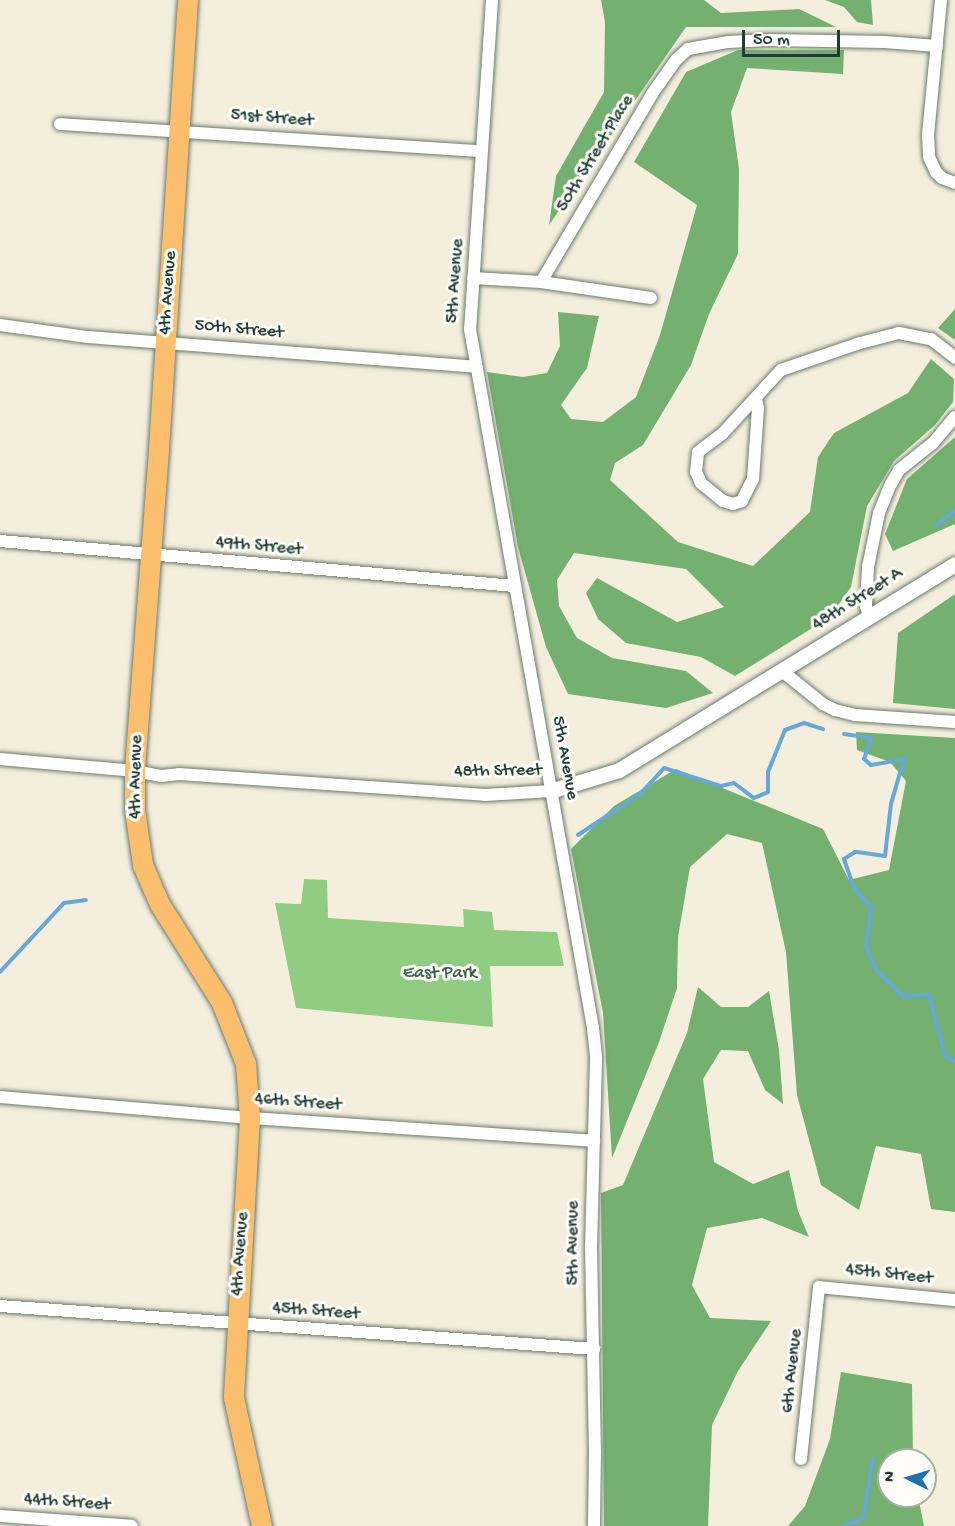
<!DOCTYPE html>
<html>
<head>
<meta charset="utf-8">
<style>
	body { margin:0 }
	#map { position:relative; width:955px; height:1526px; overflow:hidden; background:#f4efdc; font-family:"Gochi Hand",sans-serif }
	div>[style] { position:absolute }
	.green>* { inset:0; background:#90cd82 }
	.forest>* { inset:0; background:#74b070 }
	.stream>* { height:4px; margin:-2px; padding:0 2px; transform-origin:2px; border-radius:2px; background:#66a8da }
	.roads { filter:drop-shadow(0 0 2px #6a7b6f) drop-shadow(0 0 2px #6a7b6f) }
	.minor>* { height:12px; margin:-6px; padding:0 6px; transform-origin:6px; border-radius:6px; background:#fff }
	.tertiary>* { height:15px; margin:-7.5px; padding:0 7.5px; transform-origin:7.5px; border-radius:7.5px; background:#fff }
	.primary>* { height:20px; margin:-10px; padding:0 10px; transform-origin:10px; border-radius:10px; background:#fabe6d }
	span { translate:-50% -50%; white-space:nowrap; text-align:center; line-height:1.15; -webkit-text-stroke:6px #fdfcf7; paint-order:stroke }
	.street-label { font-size:18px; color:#1f3d34 }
	.park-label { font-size:18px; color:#3b6148 }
	.north { position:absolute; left:877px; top:1448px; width:60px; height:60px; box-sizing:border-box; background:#fdfcf7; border:2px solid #a4b0a9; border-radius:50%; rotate:275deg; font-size:16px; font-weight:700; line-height:24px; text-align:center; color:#1f3d34 }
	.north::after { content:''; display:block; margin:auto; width:21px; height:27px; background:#1f6fb2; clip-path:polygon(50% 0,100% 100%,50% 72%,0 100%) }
	.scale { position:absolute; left:742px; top:30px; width:98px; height:27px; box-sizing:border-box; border:3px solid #1f3d34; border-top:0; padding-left:8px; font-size:18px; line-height:21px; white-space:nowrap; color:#1f3d34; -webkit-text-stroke:4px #fdfcf7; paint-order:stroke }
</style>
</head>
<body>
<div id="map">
	<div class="green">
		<i style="clip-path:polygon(304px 879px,327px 880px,328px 918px,464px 927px,463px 909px,492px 912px,494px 930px,557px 932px,564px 966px,490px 966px,493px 1027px,296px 1008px,275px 903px,301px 904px)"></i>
	</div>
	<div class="forest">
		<i style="clip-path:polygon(601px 0,704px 0,721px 13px,799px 9px,836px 27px,686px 27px,549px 225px,556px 176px,604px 92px,605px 22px)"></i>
		<i style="clip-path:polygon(825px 0,871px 0,873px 25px,857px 22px,844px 7px)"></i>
		<i style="clip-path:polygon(738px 50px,844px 50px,843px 74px,747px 68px,731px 112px,739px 169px,738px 254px,709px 314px,691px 365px,643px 445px,615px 463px,610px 480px,678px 542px,753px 566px,810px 512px,818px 457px,834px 433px,908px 393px,931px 359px,954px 379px,953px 402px,935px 425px,894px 461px,867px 506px,851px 587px,830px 617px,735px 676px,701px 657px,626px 643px,598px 619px,586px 593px,597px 578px,677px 622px,724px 607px,686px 569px,574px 553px,557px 580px,559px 606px,577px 638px,612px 658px,686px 671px,713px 693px,666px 708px,568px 694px,546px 647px,518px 547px,487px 372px,523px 377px,547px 373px,560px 346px,558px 312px,599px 316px,587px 368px,561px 405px,571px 419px,603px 422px,636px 397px,660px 335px,697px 205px,634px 162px,686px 72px)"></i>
		<i style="clip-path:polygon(955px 309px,955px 340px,938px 328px)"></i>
		<i style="clip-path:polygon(955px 437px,955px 524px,893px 551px,885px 534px,907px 479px)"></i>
		<i style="clip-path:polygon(955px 594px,955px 709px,893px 703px,898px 633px)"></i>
		<i style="clip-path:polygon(856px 732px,955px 738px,955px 1212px,931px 1209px,921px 1154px,876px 1146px,859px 1210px,821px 1185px,797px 1095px,786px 952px,762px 843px,727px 834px,690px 867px,678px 937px,677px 988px,659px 1042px,612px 1158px,603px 1013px,571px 849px,614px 806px,676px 769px,823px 829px,849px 880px,889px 870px,906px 781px,890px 762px,857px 750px)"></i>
		<i style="clip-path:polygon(698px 987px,721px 1007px,748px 1007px,769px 991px,779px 1050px,783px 1104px,765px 1090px,748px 1051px,721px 1050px,703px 1079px,714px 1162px,753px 1184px,789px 1170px,798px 1211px,809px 1237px,762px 1218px,707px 1228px,692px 1285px,710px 1318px,771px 1321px,738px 1371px,712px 1425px,708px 1526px,604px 1526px,601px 1193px,623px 1185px,687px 1033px)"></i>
		<i style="clip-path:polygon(841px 1372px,912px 1384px,913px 1460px,889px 1460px,889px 1496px,918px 1496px,924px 1526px,788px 1526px,805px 1506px,830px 1439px)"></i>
	</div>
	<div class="stream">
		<i style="left:936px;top:525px;width:24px;rotate:-36deg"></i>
		<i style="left:844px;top:734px;width:27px;rotate:8deg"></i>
		<i style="left:871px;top:738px;width:22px;rotate:108deg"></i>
		<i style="left:864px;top:759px;width:9px;rotate:41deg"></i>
		<i style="left:871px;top:765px;width:34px;rotate:-10deg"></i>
		<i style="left:904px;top:759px;width:47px;rotate:106.1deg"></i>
		<i style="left:891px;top:804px;width:52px;rotate:96.6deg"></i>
		<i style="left:885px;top:856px;width:30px;rotate:-172deg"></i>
		<i style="left:855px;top:852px;width:13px;rotate:148deg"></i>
		<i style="left:844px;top:859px;width:31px;rotate:71deg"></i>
		<i style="left:854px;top:888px;width:25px;rotate:48deg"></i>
		<i style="left:871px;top:907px;width:39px;rotate:97deg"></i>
		<i style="left:866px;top:946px;width:26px;rotate:67deg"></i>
		<i style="left:876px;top:970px;width:37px;rotate:44deg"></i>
		<i style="left:903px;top:996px;width:26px;rotate:-2deg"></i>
		<i style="left:929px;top:995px;width:63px;rotate:75.3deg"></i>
		<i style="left:945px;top:1056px;width:12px;rotate:31deg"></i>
		<i style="left:578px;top:835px;width:74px;rotate:-33.5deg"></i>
		<i style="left:640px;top:794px;width:35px;rotate:-47deg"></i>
		<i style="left:664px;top:768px;width:60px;rotate:17.5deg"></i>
		<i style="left:721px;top:786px;width:13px;rotate:-13deg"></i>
		<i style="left:734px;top:783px;width:25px;rotate:37deg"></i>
		<i style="left:754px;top:798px;width:15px;rotate:-23deg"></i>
		<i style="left:768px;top:792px;width:20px;rotate:-90deg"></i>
		<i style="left:768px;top:772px;width:45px;rotate:-68deg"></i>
		<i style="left:785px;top:730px;width:20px;rotate:-20deg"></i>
		<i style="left:804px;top:723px;width:20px;rotate:18deg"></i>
		<i style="left:0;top:972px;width:94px;rotate:-47.2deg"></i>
		<i style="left:64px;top:903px;width:22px;rotate:-8deg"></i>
		<i style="left:843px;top:1526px;width:22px;rotate:-22deg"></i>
		<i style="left:863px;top:1518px;width:60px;rotate:-80.4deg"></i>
	</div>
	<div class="roads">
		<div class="minor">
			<i style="left:492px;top:0;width:330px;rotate:93.8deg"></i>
			<i style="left:470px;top:329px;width:710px;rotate:80.02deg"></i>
			<i style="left:593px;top:1028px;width:31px;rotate:84deg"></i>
			<i style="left:596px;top:1059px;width:187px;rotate:91.5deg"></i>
			<i style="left:591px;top:1246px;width:206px;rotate:88.9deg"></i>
			<i style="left:595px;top:1452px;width:74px;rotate:90.8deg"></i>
			<i style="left:941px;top:0;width:136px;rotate:95.5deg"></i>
			<i style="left:928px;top:135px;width:22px;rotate:87deg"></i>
			<i style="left:929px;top:157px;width:17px;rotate:65deg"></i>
			<i style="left:936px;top:172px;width:8px;rotate:45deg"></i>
			<i style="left:942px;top:178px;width:14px;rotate:21deg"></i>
			<i style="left:60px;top:124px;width:422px;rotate:3.7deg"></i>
			<i style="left:473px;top:278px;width:68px;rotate:3.4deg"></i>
			<i style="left:541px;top:282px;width:111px;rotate:8.3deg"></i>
			<i style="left:541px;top:282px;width:218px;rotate:-59.4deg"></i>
			<i style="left:652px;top:94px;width:42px;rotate:-54.8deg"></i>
			<i style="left:676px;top:60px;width:16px;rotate:-43deg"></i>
			<i style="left:688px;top:49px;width:41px;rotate:-9.9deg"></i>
			<i style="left:728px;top:42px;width:41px;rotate:-2.8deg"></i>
			<i style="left:769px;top:40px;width:116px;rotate:1deg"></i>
			<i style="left:885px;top:42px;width:52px;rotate:4.4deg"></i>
			<i style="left:0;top:325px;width:89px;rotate:7.8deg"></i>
			<i style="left:88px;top:337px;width:389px;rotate:4.4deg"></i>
			<i style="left:756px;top:398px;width:10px;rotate:79deg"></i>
			<i style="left:758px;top:408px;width:71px;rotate:94deg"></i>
			<i style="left:753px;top:479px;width:25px;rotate:117deg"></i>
			<i style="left:742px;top:501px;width:9px;rotate:162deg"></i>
			<i style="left:733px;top:504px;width:10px;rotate:-163deg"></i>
			<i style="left:723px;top:501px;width:28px;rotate:-141deg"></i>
			<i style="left:701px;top:483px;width:12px;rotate:-114deg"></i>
			<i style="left:696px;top:472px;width:20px;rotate:-84deg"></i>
			<i style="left:698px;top:452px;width:31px;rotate:-37deg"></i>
			<i style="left:723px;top:433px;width:86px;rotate:-47.4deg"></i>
			<i style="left:781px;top:370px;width:83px;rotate:-18.9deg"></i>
			<i style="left:860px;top:343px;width:40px;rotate:-14.4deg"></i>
			<i style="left:899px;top:333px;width:33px;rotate:11deg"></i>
			<i style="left:931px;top:339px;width:31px;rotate:38deg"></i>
			<i style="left:0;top:541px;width:516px;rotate:5deg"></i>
			<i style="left:869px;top:616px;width:10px;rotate:-107deg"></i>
			<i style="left:866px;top:606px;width:39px;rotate:-87deg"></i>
			<i style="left:868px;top:567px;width:55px;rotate:-78.5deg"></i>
			<i style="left:879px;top:513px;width:31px;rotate:-68deg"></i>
			<i style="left:891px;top:484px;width:16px;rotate:-60deg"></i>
			<i style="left:899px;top:470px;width:43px;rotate:-38.5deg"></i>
			<i style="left:933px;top:443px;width:34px;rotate:-50deg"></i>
			<i style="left:782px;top:671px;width:53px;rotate:38.8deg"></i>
			<i style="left:823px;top:704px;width:13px;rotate:27deg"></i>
			<i style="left:835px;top:710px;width:21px;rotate:14deg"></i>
			<i style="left:855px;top:715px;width:100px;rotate:4deg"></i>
			<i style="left:0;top:759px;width:136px;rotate:5.1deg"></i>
			<i style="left:135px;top:771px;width:26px;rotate:11deg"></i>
			<i style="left:161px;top:776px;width:18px;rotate:-6deg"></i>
			<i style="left:179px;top:774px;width:307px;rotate:3.9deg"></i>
			<i style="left:485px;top:795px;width:65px;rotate:-3.5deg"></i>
			<i style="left:0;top:1097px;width:251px;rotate:4.8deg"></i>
			<i style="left:250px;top:1118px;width:345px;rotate:3.8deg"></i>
			<i style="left:0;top:1306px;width:596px;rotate:4.14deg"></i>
			<i style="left:801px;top:1459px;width:173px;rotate:-84deg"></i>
			<i style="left:819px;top:1287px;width:137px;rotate:5.5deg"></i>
			<i style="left:0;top:1516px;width:132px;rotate:4.3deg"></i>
		</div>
		<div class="tertiary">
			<i style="left:550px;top:791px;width:72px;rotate:-16.9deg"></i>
			<i style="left:619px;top:770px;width:394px;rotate:-31.5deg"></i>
		</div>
		<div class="primary">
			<i style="left:188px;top:0;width:451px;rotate:93.7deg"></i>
			<i style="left:159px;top:450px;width:322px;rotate:94.3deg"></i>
			<i style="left:135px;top:771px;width:39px;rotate:90deg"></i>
			<i style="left:135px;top:810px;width:56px;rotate:81.7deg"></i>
			<i style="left:143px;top:865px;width:21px;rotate:67deg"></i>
			<i style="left:151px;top:884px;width:24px;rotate:66deg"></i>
			<i style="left:161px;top:906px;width:115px;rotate:57.8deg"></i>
			<i style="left:222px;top:1003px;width:66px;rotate:68.5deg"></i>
			<i style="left:246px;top:1064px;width:54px;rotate:85.8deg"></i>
			<i style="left:250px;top:1118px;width:280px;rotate:93.3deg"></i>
			<i style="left:234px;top:1398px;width:131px;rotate:77.7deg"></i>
		</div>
	</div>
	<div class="street-label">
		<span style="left:272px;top:119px;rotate:4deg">51st Street</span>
		<span style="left:596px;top:154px;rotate:-59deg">50th Street Place</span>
		<span style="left:456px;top:281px;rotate:-86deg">5th Avenue</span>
		<span style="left:169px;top:293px;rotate:-86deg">4th Avenue</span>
		<span style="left:239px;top:330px;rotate:5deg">50th Street</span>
		<span style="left:259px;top:547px;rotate:5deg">49th Street</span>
		<span style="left:858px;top:600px;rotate:-32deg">48th Street A</span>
		<span style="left:564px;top:758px;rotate:80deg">5th Avenue</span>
		<span style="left:498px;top:772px;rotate:-1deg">48th Street</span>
		<span style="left:137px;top:777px;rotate:-89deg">4th Avenue</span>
		<span style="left:298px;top:1103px;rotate:4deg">46th Street</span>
		<span style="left:574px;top:1243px;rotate:-90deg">5th Avenue</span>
		<span style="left:241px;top:1254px;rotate:-86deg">4th Avenue</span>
		<span style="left:889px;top:1275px;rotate:6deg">45th Street</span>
		<span style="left:316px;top:1312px;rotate:4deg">45th Street</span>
		<span style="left:793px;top:1371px;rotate:-84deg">6th Avenue</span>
		<span style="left:67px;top:1503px;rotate:4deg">44th Street</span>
	</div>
	<div class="park-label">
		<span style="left:440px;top:974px">East Park</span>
	</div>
	<div class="north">N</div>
	<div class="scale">50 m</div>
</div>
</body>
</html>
